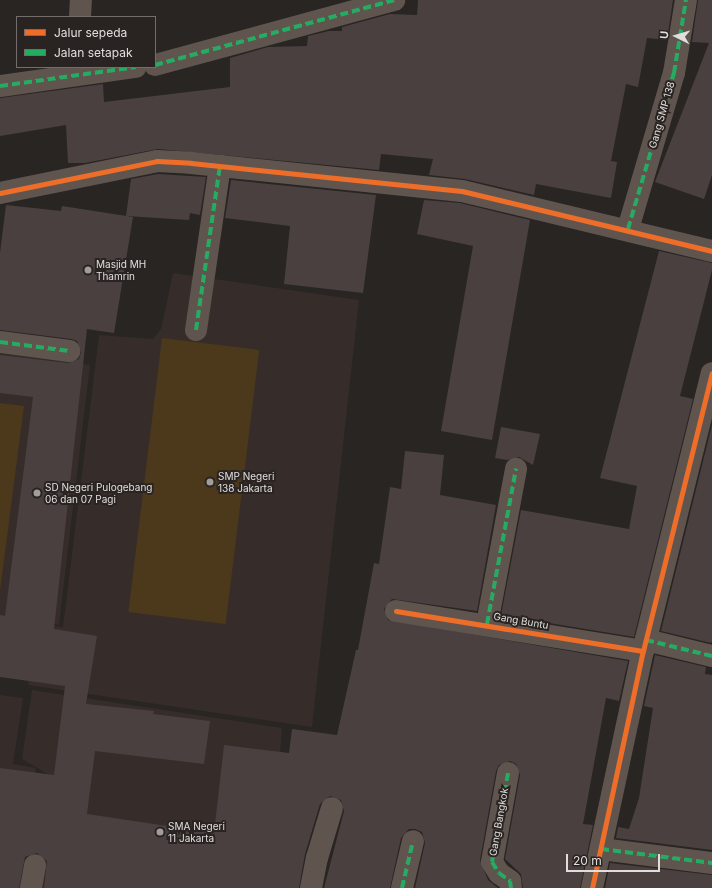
<!DOCTYPE html>
<html>
<head>
<meta charset="utf-8">
<style>
	body { margin:0 }
	#map { position:relative; width:712px; height:888px; overflow:hidden; background:#282523; font-family:Inter,sans-serif }
	div>[style] { position:absolute }
	.built>* { inset:0; background:#362c29 }
	.green>* { inset:0; background:#4c391b; transform-origin:0 0 }
	.building>* { inset:0; background:#4a403f }
	.minor>* { height:22px; margin:-11px; padding:0 11px; transform-origin:11px; border-radius:11px; background:#60554e }
	.quiet>* { height:4px; margin-top:-2px; transform-origin:0; background:repeating-linear-gradient(90deg,#26ab63 0 8px,transparent 0 12px) }
	.cycleway>* { height:5px; margin:-2.5px; padding:0 2.5px; transform-origin:2.5px; border-radius:2.5px; background:#ee6e29 }
	.dots>* { width:11px; height:11px; translate:-50% -50%; box-sizing:border-box; border:2px solid #292422; border-radius:50% }
	span { translate:-50% -50%; white-space:nowrap; text-align:center; line-height:1.15; -webkit-text-stroke:4px #292422; paint-order:stroke }
	.street-label { font-size:10px; color:#e1dddc }
	.poi-label { font-size:10px; color:#e1dddc }
	.left { translate:0 -50%; text-align:left }
	.legend { position:absolute; left:16px; top:16px; width:140px; height:52px; box-sizing:border-box; background:#292422; border:1px solid #736e6c; margin:0; padding:5px 7px; list-style:none; font-size:12px; color:#e1dddc }
	.legend li { display:flex; align-items:center; gap:8px; height:20px }
	.legend b { width:20px; border:1px solid #736e6c }
	.north { position:absolute; left:656px; top:16px; width:40px; height:40px; -webkit-text-stroke:3px #292422; paint-order:stroke; rotate:275deg; font-size:11px; font-weight:700; line-height:16px; text-align:center; color:#e1dddc }
	.north::after { content:''; display:block; margin:auto; width:14px; height:18px; background:#e1dddc; clip-path:polygon(50% 0,100% 100%,50% 72%,0 100%) }
	.scale { position:absolute; left:566px; top:854px; width:94px; height:18px; box-sizing:border-box; border:2px solid #e1dddc; border-top:0; padding-left:5px; font-size:12px; line-height:14px; white-space:nowrap; color:#e1dddc; -webkit-text-stroke:3px #292422; paint-order:stroke }
</style>
</head>
<body>
<div id="map">
	<div class="built">
		<i style="clip-path:polygon(173px 273px,359px 300px,312px 727px,28px 685px,37px 624px,63px 627px,99px 335px,153px 339px,161px 329px)"></i>
		<i style="clip-path:polygon(0 349px,90px 365px,59px 625px,35px 621px,0 675px)"></i>
		<i style="clip-path:polygon(32px 690px,282px 728px,270px 888px,39px 888px,51px 776px,22px 759px)"></i>
		<i style="clip-path:polygon(0 695px,23px 698px,13px 764px,36px 768px,20px 888px,0 888px)"></i>
	</div>
	<div class="green">
		<i style="left:162px;top:338px;width:98px;height:276px;rotate:7deg"></i>
		<i style="clip-path:polygon(0 403px,24px 406px,0 591px)"></i>
	</div>
	<div class="building">
		<i style="clip-path:polygon(418px 0,673px 0,667px 40px,647px 38px,638px 87px,626px 84px,611px 161px,617px 162px,611px 198px,536px 184px,534px 195px,465px 179px,429px 175px,433px 159px,381px 154px,379px 170px,158px 149px,85px 163px,68px 163px,66px 125px,0 136px,0 98px,103px 84px,104px 102px,230px 87px,230px 58px,268px 47px,307px 46px,308px 36px,329px 31px,342px 31px,342px 27px,390px 14px,417px 15px)"></i>
		<i style="clip-path:polygon(698px 0,712px 0,712px 175px,704px 199px,655px 182px,709px 43px,692px 42px)"></i>
		<i style="clip-path:polygon(158px 174px,206px 177px,200px 215px,190px 213px,189px 220px,126px 216px,131px 179px)"></i>
		<i style="clip-path:polygon(231px 180px,376px 195px,363px 293px,284px 284px,290px 226px,225px 218px)"></i>
		<i style="clip-path:polygon(424px 200px,460px 203px,530px 220px,492px 440px,441px 431px,473px 246px,417px 234px)"></i>
		<i style="clip-path:polygon(6px 205px,61px 211px,62px 206px,133px 217px,114px 333px,87px 329px,54px 629px,97px 636px,86px 704px,154px 711px,153px 714px,210px 721px,204px 764px,95px 751px,87px 814px,214px 833px,224px 745px,289px 753px,292px 729px,337px 735px,356px 650px,358px 650px,374px 563px,379px 564px,390px 487px,401px 489px,405px 451px,444px 455px,440px 495px,496px 505px,477px 611px,392px 599px,384px 609px,388px 620px,628px 661px,619px 701px,606px 698px,583px 824px,593px 825px,580px 888px,523px 888px,521px 874px,505px 859px,520px 775px,516px 764px,510px 761px,499px 765px,496px 771px,480px 860px,488px 880px,498px 888px,415px 888px,425px 843px,422px 832px,415px 829px,409px 829px,401px 838px,390px 888px,324px 888px,344px 811px,341px 800px,330px 796px,320px 804px,305px 854px,299px 888px,44px 888px,47px 861px,37px 853px,25px 857px,19px 888px,0 888px,0 768px,54px 775px,65px 686px,0 677px,0 615px,5px 616px,33px 397px,0 393px,0 355px,68px 363px,79px 359px,81px 352px,77px 341px,71px 339px,0 330px,0 253px)"></i>
		<i style="clip-path:polygon(659px 251px,712px 263px,712px 270px,680px 396px,693px 399px,634px 637px,501px 615px,521px 510px,629px 529px,637px 486px,600px 478px)"></i>
		<i style="clip-path:polygon(712px 425px,712px 641px,711px 643px,661px 631px)"></i>
		<i style="clip-path:polygon(501px 427px,540px 434px,533px 465px,519px 457px,507px 460px,495px 458px)"></i>
		<i style="clip-path:polygon(655px 655px,706px 667px,705px 674px,712px 675px,712px 850px,616px 838px,618px 827px,629px 829px,639px 798px,653px 708px,644px 706px)"></i>
		<i style="clip-path:polygon(610px 863px,712px 875px,712px 888px,605px 888px)"></i>
	</div>
	<div class="minor">
		<i style="left:80px;top:17px;width:17px;rotate:-87deg"></i>
		<i style="left:155px;top:65px;width:248px;rotate:-15.2deg"></i>
		<i style="left:0;top:86px;width:137px;rotate:-8deg"></i>
		<i style="left:0;top:193px;width:160px;rotate:-11.5deg"></i>
		<i style="left:157px;top:161px;width:34px;rotate:3deg"></i>
		<i style="left:191px;top:163px;width:272px;rotate:5.9deg"></i>
		<i style="left:462px;top:191px;width:257px;rotate:13.5deg"></i>
		<i style="left:628px;top:229px;width:163px;rotate:-73.6deg"></i>
		<i style="left:674px;top:73px;width:74px;rotate:-80.7deg"></i>
		<i style="left:196px;top:330px;width:166px;rotate:-81.7deg"></i>
		<i style="left:0;top:342px;width:70px;rotate:7.4deg"></i>
		<i style="left:396px;top:611px;width:250px;rotate:9.2deg"></i>
		<i style="left:487px;top:624px;width:158px;rotate:-79.4deg"></i>
		<i style="left:646px;top:640px;width:68px;rotate:13.6deg"></i>
		<i style="left:508px;top:773px;width:90px;rotate:100.2deg"></i>
		<i style="left:492px;top:862px;width:13px;rotate:58deg"></i>
		<i style="left:499px;top:873px;width:14px;rotate:36deg"></i>
		<i style="left:510px;top:881px;width:7px;rotate:82deg"></i>
		<i style="left:601px;top:849px;width:112px;rotate:7.2deg"></i>
		<i style="left:31px;top:888px;width:23px;rotate:-80deg"></i>
		<i style="left:311px;top:888px;width:31px;rotate:-79deg"></i>
		<i style="left:317px;top:858px;width:52px;rotate:-73.3deg"></i>
		<i style="left:402px;top:888px;width:48px;rotate:-76.8deg"></i>
		<i style="left:592px;top:888px;width:242px;rotate:-77.9deg"></i>
		<i style="left:643px;top:651px;width:286px;rotate:-76.1deg"></i>
	</div>
	<div class="quiet">
		<i style="left:155px;top:65px;width:248px;rotate:-15.2deg"></i>
		<i style="left:0;top:86px;width:137px;rotate:-8deg"></i>
		<i style="left:628px;top:229px;width:163px;rotate:-73.6deg"></i>
		<i style="left:674px;top:73px;width:74px;rotate:-80.7deg"></i>
		<i style="left:196px;top:330px;width:166px;rotate:-81.7deg"></i>
		<i style="left:0;top:342px;width:70px;rotate:7.4deg"></i>
		<i style="left:487px;top:624px;width:158px;rotate:-79.4deg"></i>
		<i style="left:646px;top:640px;width:68px;rotate:13.6deg"></i>
		<i style="left:508px;top:773px;width:90px;rotate:100.2deg"></i>
		<i style="left:492px;top:862px;width:13px;rotate:58deg"></i>
		<i style="left:499px;top:873px;width:14px;rotate:36deg"></i>
		<i style="left:510px;top:881px;width:7px;rotate:82deg"></i>
		<i style="left:601px;top:849px;width:112px;rotate:7.2deg"></i>
		<i style="left:402px;top:888px;width:48px;rotate:-76.8deg"></i>
	</div>
	<div class="cycleway">
		<i style="left:0;top:193px;width:160px;rotate:-11.5deg"></i>
		<i style="left:157px;top:161px;width:34px;rotate:3deg"></i>
		<i style="left:191px;top:163px;width:272px;rotate:5.9deg"></i>
		<i style="left:462px;top:191px;width:257px;rotate:13.5deg"></i>
		<i style="left:396px;top:611px;width:250px;rotate:9.2deg"></i>
		<i style="left:592px;top:888px;width:242px;rotate:-77.9deg"></i>
		<i style="left:643px;top:651px;width:286px;rotate:-76.1deg"></i>
	</div>
	<div class="dots">
		<i style="left:88px;top:270px;background:#a09d9b"></i>
		<i style="left:210px;top:482px;background:#a09d9b"></i>
		<i style="left:37px;top:493px;background:#a09d9b"></i>
		<i style="left:160px;top:832px;background:#a09d9b"></i>
	</div>
	<div class="street-label">
		<span style="left:662px;top:115px;rotate:-74deg">Gang SMP 138</span>
		<span style="left:521px;top:621px;rotate:10deg">Gang Buntu</span>
		<span style="left:499px;top:822px;rotate:-80deg">Gang Bangkok</span>
	</div>
	<div class="poi-label">
		<span class="left" style="left:96px;top:270px">Masjid MH<br>Thamrin</span>
		<span class="left" style="left:218px;top:482px">SMP Negeri<br>138 Jakarta</span>
		<span class="left" style="left:45px;top:493px">SD Negeri Pulogebang<br>06 dan 07 Pagi</span>
		<span class="left" style="left:168px;top:832px">SMA Negeri<br>11 Jakarta</span>
	</div>
	<ul class="legend">
	<li><b style="height:5px;background:#ee6e29"></b>Jalur sepeda</li>
	<li><b style="height:5px;background:#26ab63"></b>Jalan setapak</li>
	</ul>
	<div class="north">U</div>
	<div class="scale">20 m</div>
</div>
</body>
</html>
